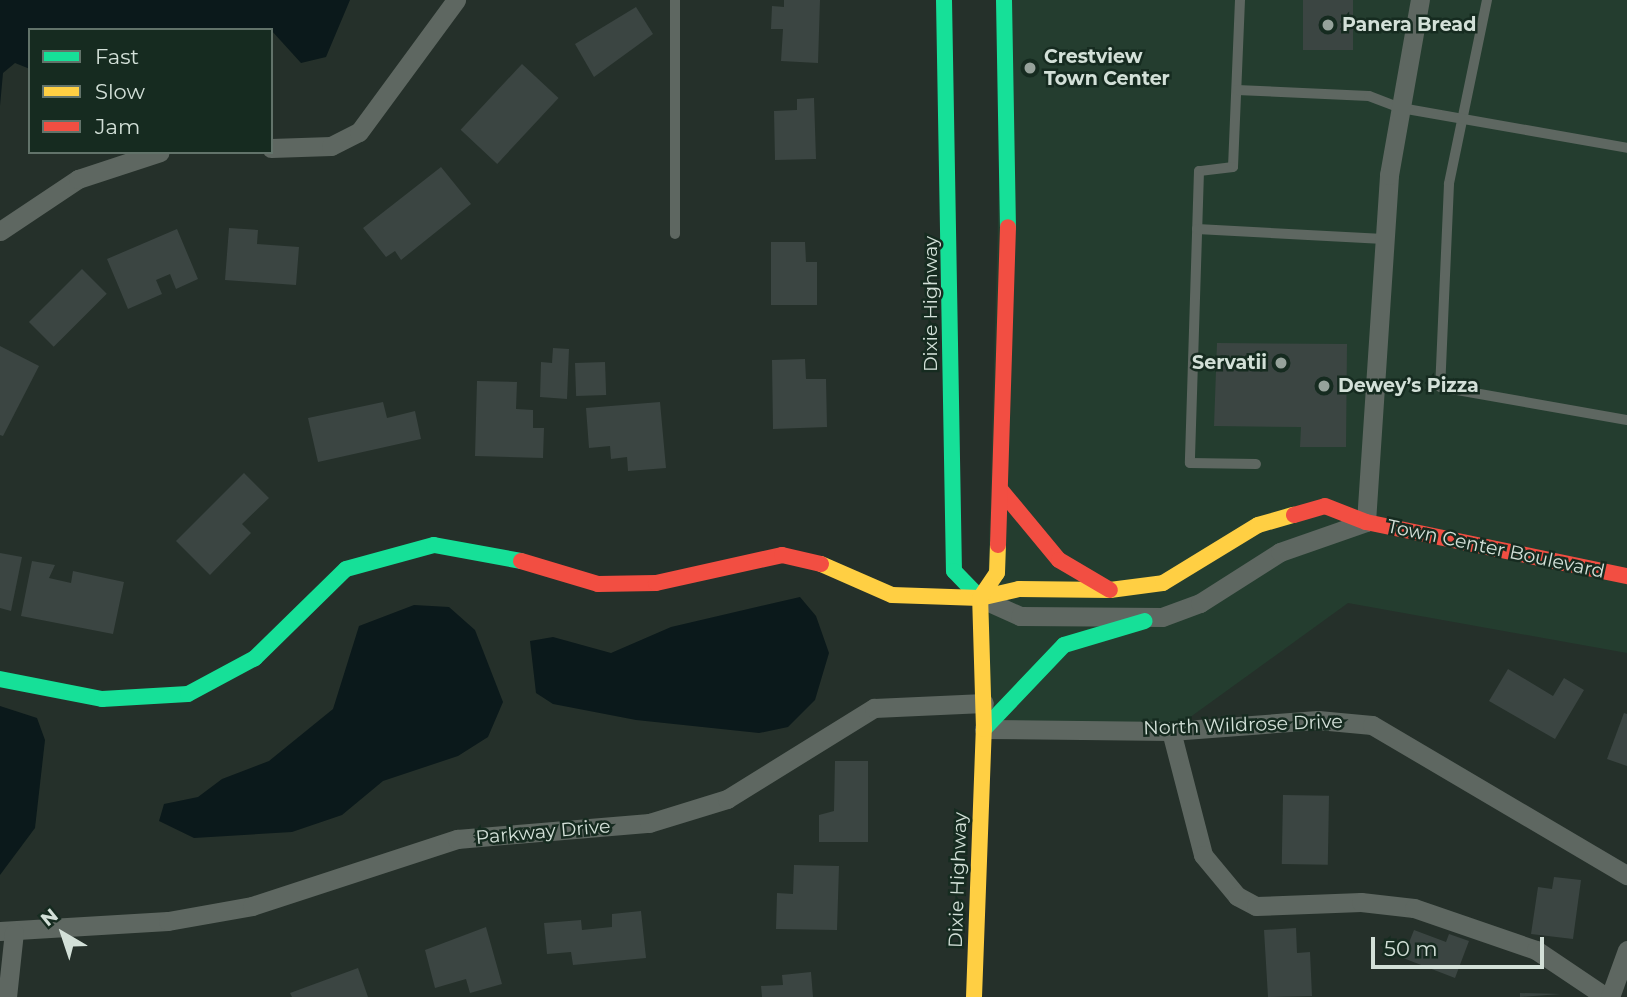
<!DOCTYPE html>
<html>
<head>
<meta charset="utf-8">
<style>
	body { margin:0 }
	#map { position:relative; width:1627px; height:997px; overflow:hidden; background:#25302a; font-family:Montserrat,sans-serif }
	div>[style] { position:absolute }
	.built>* { inset:0; background:#243d2f }
	.water>* { inset:0; background:#0b191b }
	.building>* { inset:0; background:#3b4542; transform-origin:0 0 }
	.lane>* { height:10px; margin:-5px; padding:0 5px; transform-origin:5px; border-radius:5px; background:#5e6761 }
	.street>* { height:19px; margin:-9.5px; padding:0 9.5px; transform-origin:9.5px; border-radius:9.5px; background:#5e6761 }
	.fast>* { height:16px; margin:-8px; padding:0 8px; transform-origin:8px; border-radius:8px; background:#16e098 }
	.slow>* { height:16px; margin:-8px; padding:0 8px; transform-origin:8px; border-radius:8px; background:#ffcf43 }
	.jam>* { height:16px; margin:-8px; padding:0 8px; transform-origin:8px; border-radius:8px; background:#f24e42 }
	.dots>* { width:19px; height:19px; translate:-50% -50%; box-sizing:border-box; border:4px solid #162b20; border-radius:50% }
	span { translate:-50% -50%; white-space:nowrap; text-align:center; line-height:1.15; -webkit-text-stroke:5px #162b20; paint-order:stroke }
	.poi-label { font-size:19px; color:#d3e0d8; font-weight:700 }
	.left { translate:0 -50%; text-align:left }
	.right { translate:-100% -50%; text-align:right }
	.street-label { font-size:19px; color:#d3e0d8 }
	.legend { position:absolute; left:28px; top:28px; width:245px; height:126px; box-sizing:border-box; background:#162b20; border:2px solid #62736a; margin:0; padding:9px 12px; list-style:none; font-size:21px; color:#d3e0d8 }
	.legend li { display:flex; align-items:center; gap:14px; height:35px }
	.legend b { width:35px; border:2px solid #62736a }
	.north { position:absolute; left:28px; top:899px; width:70px; height:70px; -webkit-text-stroke:5px #162b20; paint-order:stroke; rotate:321deg; font-size:19px; font-weight:700; line-height:28px; text-align:center; color:#d3e0d8 }
	.north::after { content:''; display:block; margin:auto; width:24px; height:32px; background:#d3e0d8; clip-path:polygon(50% 0,100% 100%,50% 72%,0 100%) }
	.scale { position:absolute; left:1371px; top:937px; width:173px; height:32px; box-sizing:border-box; border:4px solid #d3e0d8; border-top:0; padding-left:9px; font-size:21px; line-height:24px; white-space:nowrap; color:#d3e0d8; -webkit-text-stroke:5px #162b20; paint-order:stroke }
</style>
</head>
<body>
<div id="map">
	<div class="built">
		<i style="clip-path:polygon(1004px 0,1627px 0,1627px 653px,1348px 603px,1171px 731px,984px 729px)"></i>
	</div>
	<div class="water">
		<i style="clip-path:polygon(0 0,350px 0,326px 57px,301px 63px,271px 30px,30px 30px,30px 69px,15px 63px,3px 73px,0 106px)"></i>
		<i style="clip-path:polygon(800px 597px,816px 616px,829px 653px,815px 700px,788px 727px,759px 733px,636px 720px,553px 704px,536px 693px,530px 641px,553px 637px,611px 653px,671px 627px)"></i>
		<i style="clip-path:polygon(414px 605px,449px 607px,475px 630px,503px 702px,488px 737px,458px 756px,383px 781px,342px 815px,292px 832px,194px 838px,159px 821px,164px 804px,198px 797px,222px 779px,269px 761px,333px 709px,359px 626px)"></i>
		<i style="clip-path:polygon(0 706px,37px 718px,45px 740px,35px 828px,0 875px)"></i>
	</div>
	<div class="building">
		<i style="clip-path:polygon(784px 0,820px 0,818px 63px,781px 61px,783px 29px,771px 29px,772px 6px,784px 7px)"></i>
		<i style="left:1303px;top:0;width:50px;height:50px"></i>
		<i style="clip-path:polygon(636px 7px,653px 34px,594px 77px,575px 44px)"></i>
		<i style="left:522px;top:64px;width:50px;height:90px;rotate:43deg"></i>
		<i style="clip-path:polygon(814px 98px,816px 159px,775px 160px,774px 111px,797px 110px,797px 99px)"></i>
		<i style="clip-path:polygon(441px 167px,471px 204px,401px 260px,395px 251px,386px 257px,363px 228px)"></i>
		<i style="clip-path:polygon(229px 228px,258px 230px,257px 244px,299px 247px,296px 285px,225px 280px)"></i>
		<i style="clip-path:polygon(177px 229px,198px 279px,176px 289px,170px 274px,156px 280px,162px 294px,128px 309px,107px 259px)"></i>
		<i style="clip-path:polygon(771px 242px,805px 242px,806px 262px,817px 262px,817px 305px,771px 305px)"></i>
		<i style="left:82px;top:269px;width:35px;height:75px;rotate:45deg"></i>
		<i style="clip-path:polygon(1217px 343px,1347px 344px,1346px 447px,1300px 447px,1301px 427px,1214px 426px)"></i>
		<i style="clip-path:polygon(0 346px,39px 366px,3px 436px,0 435px)"></i>
		<i style="clip-path:polygon(553px 348px,569px 349px,567px 399px,540px 397px,541px 362px,552px 363px)"></i>
		<i style="clip-path:polygon(805px 359px,806px 379px,826px 379px,827px 427px,773px 429px,772px 360px)"></i>
		<i style="left:605px;top:362px;width:33px;height:30px;rotate:88deg"></i>
		<i style="clip-path:polygon(477px 381px,517px 382px,516px 409px,533px 410px,533px 428px,544px 428px,543px 458px,475px 456px)"></i>
		<i style="clip-path:polygon(383px 402px,387px 418px,415px 411px,421px 439px,318px 462px,308px 418px)"></i>
		<i style="clip-path:polygon(660px 402px,666px 468px,628px 471px,627px 457px,611px 459px,610px 446px,589px 448px,586px 408px)"></i>
		<i style="clip-path:polygon(244px 473px,269px 498px,242px 524px,251px 533px,210px 575px,176px 541px)"></i>
		<i style="clip-path:polygon(0 553px,22px 557px,11px 611px,0 608px)"></i>
		<i style="clip-path:polygon(32px 561px,55px 565px,49px 578px,71px 583px,73px 571px,124px 582px,113px 634px,21px 616px)"></i>
		<i style="clip-path:polygon(1508px 669px,1553px 696px,1564px 678px,1584px 690px,1555px 739px,1489px 701px)"></i>
		<i style="clip-path:polygon(1624px 713px,1627px 714px,1627px 766px,1607px 759px)"></i>
		<i style="clip-path:polygon(835px 761px,868px 761px,868px 842px,819px 842px,819px 815px,834px 811px)"></i>
		<i style="left:1283px;top:795px;width:46px;height:69px;rotate:1deg"></i>
		<i style="clip-path:polygon(794px 865px,839px 866px,837px 930px,776px 929px,777px 893px,793px 894px)"></i>
		<i style="clip-path:polygon(1554px 877px,1581px 880px,1573px 939px,1531px 934px,1538px 887px,1552px 889px)"></i>
		<i style="clip-path:polygon(641px 911px,646px 958px,573px 965px,571px 952px,547px 954px,544px 923px,581px 920px,582px 930px,612px 927px,612px 914px)"></i>
		<i style="clip-path:polygon(486px 927px,502px 984px,470px 993px,466px 979px,435px 988px,425px 950px)"></i>
		<i style="clip-path:polygon(1296px 928px,1297px 953px,1310px 952px,1312px 996px,1268px 997px,1264px 930px)"></i>
		<i style="clip-path:polygon(1414px 930px,1446px 942px,1449px 934px,1469px 941px,1455px 978px,1403px 958px)"></i>
		<i style="clip-path:polygon(358px 968px,368px 997px,292px 997px,290px 993px)"></i>
		<i style="clip-path:polygon(811px 972px,813px 997px,762px 997px,761px 986px,783px 985px,782px 975px)"></i>
		<i style="clip-path:polygon(1520px 993px,1561px 994px,1520px 997px)"></i>
	</div>
	<div class="lane">
		<i style="left:675px;top:0;width:234px;rotate:90deg"></i>
		<i style="left:1240px;top:0;width:167px;rotate:92.4deg"></i>
		<i style="left:1233px;top:167px;width:34px;rotate:173deg"></i>
		<i style="left:1199px;top:171px;width:292px;rotate:91.8deg"></i>
		<i style="left:1190px;top:463px;width:66px;rotate:0.9deg"></i>
		<i style="left:1487px;top:0;width:188px;rotate:101.7deg"></i>
		<i style="left:1449px;top:184px;width:203px;rotate:92.5deg"></i>
		<i style="left:1440px;top:387px;width:190px;rotate:10deg"></i>
		<i style="left:1237px;top:90px;width:132px;rotate:2.6deg"></i>
		<i style="left:1369px;top:96px;width:34px;rotate:21deg"></i>
		<i style="left:1401px;top:108px;width:230px;rotate:10deg"></i>
		<i style="left:1197px;top:229px;width:187px;rotate:3.1deg"></i>
	</div>
	<div class="street">
		<i style="left:271px;top:148px;width:60px;rotate:-1.9deg"></i>
		<i style="left:331px;top:146px;width:31px;rotate:-27deg"></i>
		<i style="left:359px;top:132px;width:164px;rotate:-53.7deg"></i>
		<i style="left:0;top:231px;width:94px;rotate:-33.7deg"></i>
		<i style="left:78px;top:179px;width:86px;rotate:-18.2deg"></i>
		<i style="left:980px;top:598px;width:44px;rotate:24.2deg"></i>
		<i style="left:1020px;top:616px;width:142px;rotate:0.4deg"></i>
		<i style="left:1162px;top:617px;width:40px;rotate:-20.2deg"></i>
		<i style="left:1200px;top:603px;width:95px;rotate:-32.5deg"></i>
		<i style="left:1280px;top:552px;width:91px;rotate:-19.2deg"></i>
		<i style="left:1366px;top:522px;width:348px;rotate:-86.2deg"></i>
		<i style="left:1389px;top:175px;width:178px;rotate:-80deg"></i>
		<i style="left:984px;top:729px;width:187px;rotate:0.6deg"></i>
		<i style="left:1171px;top:731px;width:147px;rotate:-4.3deg"></i>
		<i style="left:1318px;top:720px;width:54px;rotate:5.3deg"></i>
		<i style="left:1372px;top:725px;width:296px;rotate:30.5deg"></i>
		<i style="left:1171px;top:731px;width:128px;rotate:75.5deg"></i>
		<i style="left:1203px;top:855px;width:53px;rotate:50.3deg"></i>
		<i style="left:1237px;top:896px;width:21px;rotate:28deg"></i>
		<i style="left:1256px;top:906px;width:105px;rotate:-2.2deg"></i>
		<i style="left:1361px;top:902px;width:53px;rotate:6.5deg"></i>
		<i style="left:1414px;top:908px;width:129px;rotate:19deg"></i>
		<i style="left:1536px;top:950px;width:84px;rotate:33.9deg"></i>
		<i style="left:0;top:931px;width:168px;rotate:-3.4deg"></i>
		<i style="left:168px;top:921px;width:85px;rotate:-10.1deg"></i>
		<i style="left:252px;top:906px;width:216px;rotate:-18.1deg"></i>
		<i style="left:457px;top:839px;width:193px;rotate:-4.8deg"></i>
		<i style="left:649px;top:823px;width:82px;rotate:-17.1deg"></i>
		<i style="left:727px;top:799px;width:173px;rotate:-31.8deg"></i>
		<i style="left:874px;top:708px;width:110px;rotate:-2.6deg"></i>
		<i style="left:7px;top:997px;width:65px;rotate:-83.9deg"></i>
		<i style="left:1610px;top:997px;width:50px;rotate:-70.1deg"></i>
	</div>
	<div class="fast">
		<i style="left:944px;top:0;width:571px;rotate:89deg"></i>
		<i style="left:954px;top:571px;width:37px;rotate:46deg"></i>
		<i style="left:1004px;top:0;width:227px;rotate:89deg"></i>
		<i style="left:0;top:679px;width:104px;rotate:11.1deg"></i>
		<i style="left:102px;top:699px;width:86px;rotate:-3.3deg"></i>
		<i style="left:188px;top:694px;width:76px;rotate:-28.2deg"></i>
		<i style="left:255px;top:658px;width:127px;rotate:-44.4deg"></i>
		<i style="left:346px;top:569px;width:91px;rotate:-15.3deg"></i>
		<i style="left:434px;top:545px;width:88px;rotate:10.4deg"></i>
		<i style="left:984px;top:729px;width:116px;rotate:-46.4deg"></i>
		<i style="left:1064px;top:645px;width:84px;rotate:-16.5deg"></i>
	</div>
	<div class="slow">
		<i style="left:821px;top:564px;width:77px;rotate:23.6deg"></i>
		<i style="left:892px;top:595px;width:88px;rotate:2deg"></i>
		<i style="left:980px;top:598px;width:40px;rotate:-13deg"></i>
		<i style="left:1019px;top:589px;width:91px;rotate:0.6deg"></i>
		<i style="left:1110px;top:590px;width:53px;rotate:-7.5deg"></i>
		<i style="left:1163px;top:583px;width:111px;rotate:-31.4deg"></i>
		<i style="left:1258px;top:525px;width:37px;rotate:-16deg"></i>
		<i style="left:974px;top:997px;width:268px;rotate:-87.9deg"></i>
		<i style="left:984px;top:729px;width:131px;rotate:-91.7deg"></i>
		<i style="left:980px;top:598px;width:30px;rotate:-56deg"></i>
		<i style="left:997px;top:573px;width:28px;rotate:-88deg"></i>
	</div>
	<div class="jam">
		<i style="left:1000px;top:489px;width:92px;rotate:50.3deg"></i>
		<i style="left:1059px;top:560px;width:59px;rotate:30.5deg"></i>
		<i style="left:1294px;top:515px;width:32px;rotate:-16deg"></i>
		<i style="left:1325px;top:506px;width:44px;rotate:21.3deg"></i>
		<i style="left:1366px;top:522px;width:267px;rotate:11.7deg"></i>
		<i style="left:998px;top:545px;width:318px;rotate:-88.2deg"></i>
		<i style="left:521px;top:561px;width:80px;rotate:16.6deg"></i>
		<i style="left:598px;top:584px;width:58px;rotate:-1deg"></i>
		<i style="left:656px;top:583px;width:129px;rotate:-12.5deg"></i>
		<i style="left:782px;top:555px;width:40px;rotate:13deg"></i>
	</div>
	<div class="dots">
		<i style="left:1328px;top:25px;background:#96a29b"></i>
		<i style="left:1030px;top:68px;background:#96a29b"></i>
		<i style="left:1281px;top:363px;background:#96a29b"></i>
		<i style="left:1324px;top:386px;background:#96a29b"></i>
	</div>
	<div class="poi-label">
		<span class="left" style="left:1342px;top:25px">Panera Bread</span>
		<span class="left" style="left:1044px;top:68px">Crestview<br>Town Center</span>
		<span class="right" style="left:1267px;top:363px">Servatii</span>
		<span class="left" style="left:1338px;top:386px">Dewey’s Pizza</span>
	</div>
	<div class="street-label">
		<span style="left:931px;top:304px;rotate:-90deg">Dixie Highway</span>
		<span style="left:1496px;top:549px;rotate:12deg">Town Center Boulevard</span>
		<span style="left:1243px;top:725px;rotate:-2deg">North Wildrose Drive</span>
		<span style="left:543px;top:832px;rotate:-5deg">Parkway Drive</span>
		<span style="left:958px;top:880px;rotate:-88deg">Dixie Highway</span>
	</div>
	<ul class="legend">
	<li><b style="height:9px;background:#16e098"></b>Fast</li>
	<li><b style="height:9px;background:#ffcf43"></b>Slow</li>
	<li><b style="height:9px;background:#f24e42"></b>Jam</li>
	</ul>
	<div class="north">N</div>
	<div class="scale">50 m</div>
</div>
</body>
</html>
